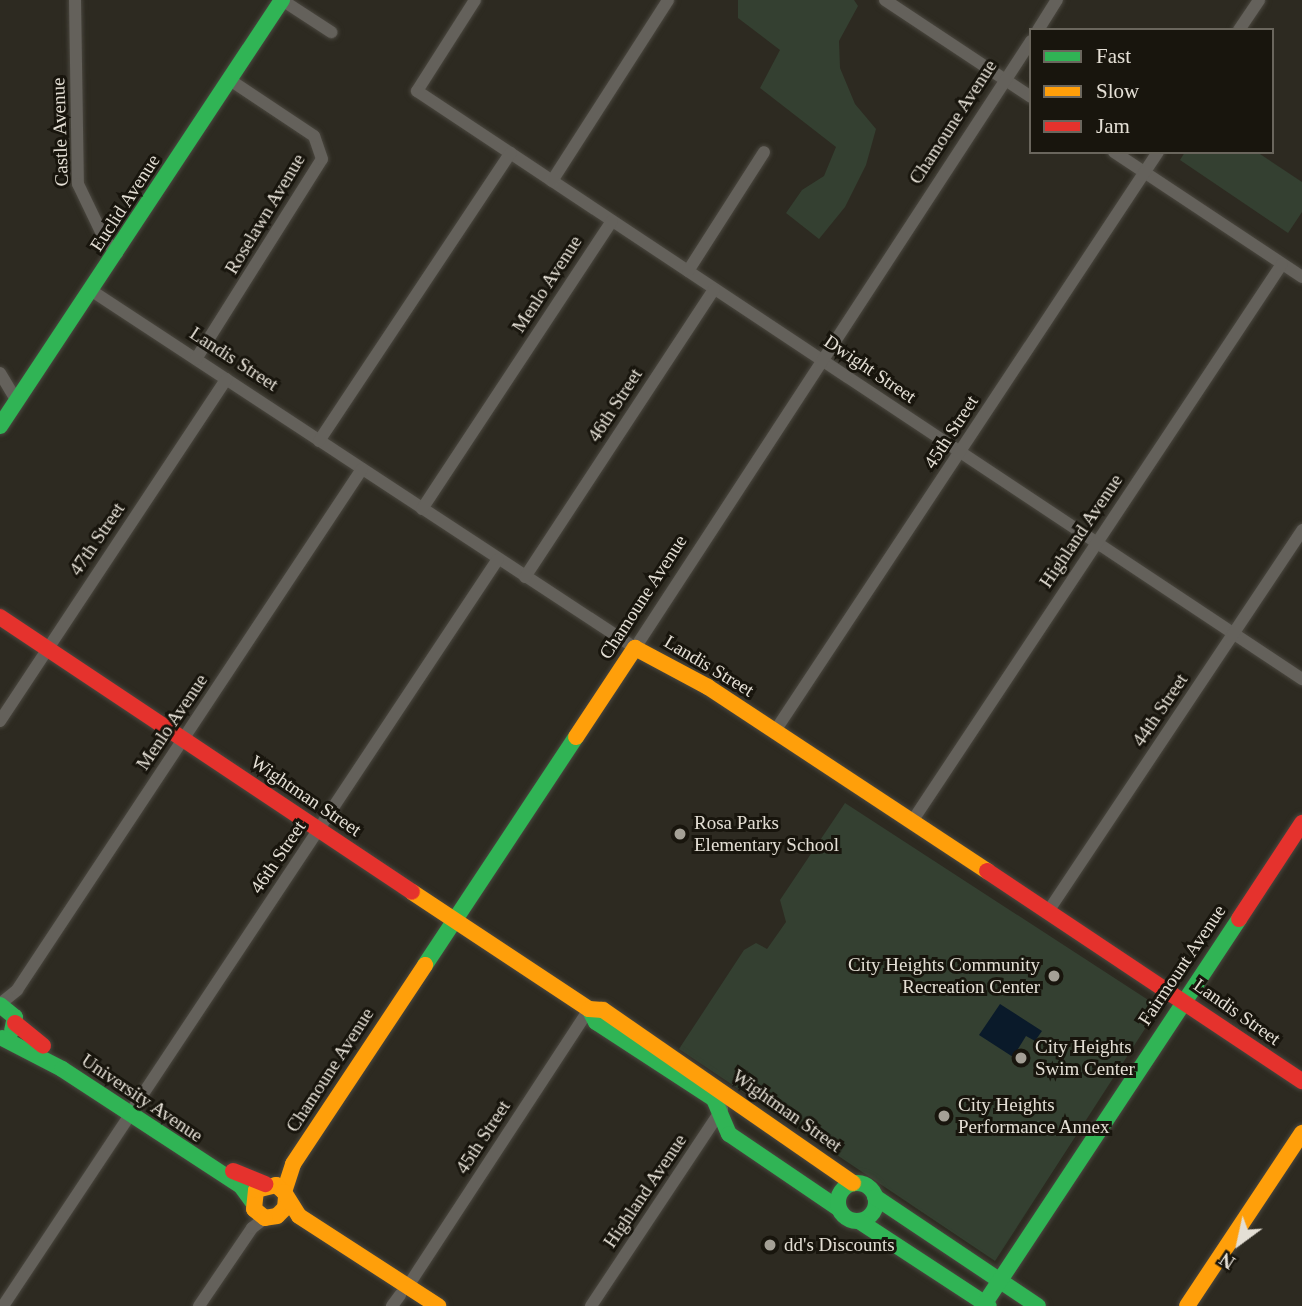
<!DOCTYPE html>
<html>
<head>
<meta charset="utf-8">
<style>
	body { margin:0 }
	#map { position:relative; width:1302px; height:1306px; overflow:hidden; background:#2d2a21; font-family:"Times New Roman",serif }
	div>[style] { position:absolute }
	.green>* { inset:0; background:#344031 }
	.water>* { inset:0; background:#0a1a2a }
	.roads { filter:drop-shadow(0 0 2px #4a473f) drop-shadow(0 0 2px #4a473f) }
	.street>* { height:12px; margin:-6px; padding:0 6px; transform-origin:6px; border-radius:6px; background:#64615b }
	.fast>* { height:16px; margin:-8px; padding:0 8px; transform-origin:8px; border-radius:8px; background:#30b455 }
	.fast>.ring { margin:-8px; padding:0; box-sizing:content-box; background:none; border:16px solid #30b455; border-radius:50% }
	.slow>* { height:16px; margin:-8px; padding:0 8px; transform-origin:8px; border-radius:8px; background:#ff9f0a }
	.jam>* { height:16px; margin:-8px; padding:0 8px; transform-origin:8px; border-radius:8px; background:#e5322d }
	.dots>* { width:19px; height:19px; translate:-50% -50%; box-sizing:border-box; border:4px solid #18150d; border-radius:50% }
	span { translate:-50% -50%; white-space:nowrap; text-align:center; line-height:1.15; -webkit-text-stroke:6px #18150d; paint-order:stroke }
	.street-label { font-size:19px; color:#e4dfd5 }
	.poi-label { font-size:19px; color:#e4dfd5 }
	.left { translate:0 -50%; text-align:left }
	.right { translate:-100% -50%; text-align:right }
	.legend { position:absolute; left:1029px; top:28px; width:245px; height:126px; box-sizing:border-box; background:#18150d; border:2px solid #6a665d; margin:0; padding:9px 12px; list-style:none; font-size:21px; color:#e4dfd5 }
	.legend li { display:flex; align-items:center; gap:14px; height:35px }
	.legend b { width:35px; border:2px solid #6a665d }
	.north { position:absolute; left:1204px; top:1208px; width:70px; height:70px; -webkit-text-stroke:5px #18150d; paint-order:stroke; rotate:213deg; font-size:19px; font-weight:700; line-height:28px; text-align:center; color:#e4dfd5 }
	.north::after { content:''; display:block; margin:auto; width:24px; height:32px; background:#e4dfd5; clip-path:polygon(50% 0,100% 100%,50% 72%,0 100%) }
</style>
</head>
<body>
<div id="map">
	<div class="green">
		<i style="clip-path:polygon(738px 0,854px 0,858px 6px,839px 41px,840px 68px,855px 104px,876px 129px,866px 165px,845px 207px,819px 239px,786px 213px,802px 190px,824px 176px,836px 147px,760px 88px,780px 50px,738px 18px)"></i>
		<i style="clip-path:polygon(1185px 152px,1257px 152px,1302px 182px,1302px 212px,1288px 233px,1180px 160px)"></i>
		<i style="clip-path:polygon(845px 803px,1159px 1007px,995px 1261px,679px 1049px,744px 950px,756px 943px,767px 949px,786px 922px,780px 900px)"></i>
	</div>
	<div class="water">
		<i style="clip-path:polygon(1000px 1004px,1042px 1031px,1035px 1041px,1026px 1036px,1013px 1057px,979px 1035px)"></i>
	</div>
	<div class="roads">
		<div class="street">
			<i style="left:75px;top:0;width:184px;rotate:89.1deg"></i>
			<i style="left:78px;top:184px;width:62px;rotate:64.3deg"></i>
			<i style="left:105px;top:240px;width:18px;rotate:47deg"></i>
			<i style="left:282px;top:0;width:59px;rotate:33.1deg"></i>
			<i style="left:475px;top:0;width:108px;rotate:122.5deg"></i>
			<i style="left:417px;top:91px;width:1063px;rotate:33.6deg"></i>
			<i style="left:885px;top:0;width:175px;rotate:33.6deg"></i>
			<i style="left:1038px;top:30px;width:36px;rotate:-58deg"></i>
			<i style="left:1239px;top:30px;width:36px;rotate:-56deg"></i>
			<i style="left:1114px;top:152px;width:226px;rotate:33.6deg"></i>
			<i style="left:552px;top:181px;width:215px;rotate:-57.3deg"></i>
			<i style="left:688px;top:271px;width:141px;rotate:-57.4deg"></i>
			<i style="left:92px;top:291px;width:650px;rotate:33.32deg"></i>
			<i style="left:635px;top:648px;width:725px;rotate:-56.88deg"></i>
			<i style="left:196px;top:359px;width:236px;rotate:-57.8deg"></i>
			<i style="left:322px;top:159px;width:24px;rotate:-109deg"></i>
			<i style="left:314px;top:136px;width:101px;rotate:-146.3deg"></i>
			<i style="left:0;top:373px;width:33px;rotate:59deg"></i>
			<i style="left:319px;top:441px;width:346px;rotate:-56.4deg"></i>
			<i style="left:422px;top:509px;width:345px;rotate:-56.6deg"></i>
			<i style="left:525px;top:577px;width:344px;rotate:-56.7deg"></i>
			<i style="left:0;top:721px;width:410px;rotate:-56.5deg"></i>
			<i style="left:775px;top:731px;width:694px;rotate:-56.52deg"></i>
			<i style="left:913px;top:820px;width:667px;rotate:-56.43deg"></i>
			<i style="left:1049px;top:910px;width:457px;rotate:-56.3deg"></i>
			<i style="left:0;top:1004px;width:22px;rotate:-39deg"></i>
			<i style="left:17px;top:990px;width:625px;rotate:-56.49deg"></i>
			<i style="left:135px;top:1106px;width:656px;rotate:-56.43deg"></i>
			<i style="left:408px;top:1286px;width:331px;rotate:-56.8deg"></i>
			<i style="left:3px;top:1306px;width:228px;rotate:-56.4deg"></i>
			<i style="left:199px;top:1306px;width:94px;rotate:-55.8deg"></i>
			<i style="left:252px;top:1228px;width:16px;rotate:-38deg"></i>
			<i style="left:392px;top:1306px;width:14px;rotate:-54deg"></i>
			<i style="left:591px;top:1306px;width:237px;rotate:-56.4deg"></i>
		</div>
		<div class="fast">
			<i style="left:0;top:426px;width:511px;rotate:-56.5deg"></i>
			<i style="left:425px;top:965px;width:273px;rotate:-56.5deg"></i>
			<i style="left:0;top:1005px;width:19px;rotate:39deg"></i>
			<i style="left:15px;top:1017px;width:14px;rotate:102deg"></i>
			<i style="left:589px;top:1009px;width:15px;rotate:62deg"></i>
			<i style="left:596px;top:1022px;width:141px;rotate:33.1deg"></i>
			<i style="left:714px;top:1099px;width:38px;rotate:67deg"></i>
			<i style="left:729px;top:1134px;width:132px;rotate:34.2deg"></i>
			<i style="left:2px;top:1038px;width:68px;rotate:27.3deg"></i>
			<i style="left:62px;top:1069px;width:214px;rotate:33.2deg"></i>
			<i style="left:241px;top:1186px;width:19px;rotate:54deg"></i>
			<i class="ring" style="left:838px;top:1183px;width:22px;height:22px"></i>
			<i style="left:875px;top:1197px;width:196px;rotate:33.8deg"></i>
			<i style="left:859px;top:1221px;width:155px;rotate:33.2deg"></i>
			<i style="left:983px;top:1306px;width:464px;rotate:-56.5deg"></i>
		</div>
		<div class="slow">
			<i style="left:576px;top:737px;width:107px;rotate:-56.5deg"></i>
			<i style="left:635px;top:648px;width:83px;rotate:28.1deg"></i>
			<i style="left:708px;top:687px;width:334px;rotate:33.4deg"></i>
			<i style="left:412px;top:892px;width:212px;rotate:33.5deg"></i>
			<i style="left:589px;top:1009px;width:14px;rotate:4deg"></i>
			<i style="left:603px;top:1010px;width:304px;rotate:34.7deg"></i>
			<i style="left:284px;top:1192px;width:29px;rotate:-72deg"></i>
			<i style="left:293px;top:1164px;width:239px;rotate:-56.4deg"></i>
			<i style="left:286px;top:1197px;width:11px;rotate:95deg"></i>
			<i style="left:285px;top:1208px;width:11px;rotate:135deg"></i>
			<i style="left:277px;top:1216px;width:12px;rotate:171deg"></i>
			<i style="left:265px;top:1218px;width:14px;rotate:-141deg"></i>
			<i style="left:254px;top:1209px;width:19px;rotate:-84deg"></i>
			<i style="left:256px;top:1190px;width:21px;rotate:-14deg"></i>
			<i style="left:276px;top:1185px;width:11px;rotate:41deg"></i>
			<i style="left:284px;top:1192px;width:28px;rotate:58deg"></i>
			<i style="left:299px;top:1216px;width:166px;rotate:32.9deg"></i>
			<i style="left:1187px;top:1306px;width:208px;rotate:-56.4deg"></i>
		</div>
		<div class="jam">
			<i style="left:0;top:617px;width:495px;rotate:33.7deg"></i>
			<i style="left:987px;top:871px;width:379px;rotate:33.7deg"></i>
			<i style="left:1239px;top:919px;width:115px;rotate:-56.7deg"></i>
			<i style="left:15px;top:1023px;width:36px;rotate:39deg"></i>
			<i style="left:233px;top:1171px;width:35px;rotate:22deg"></i>
		</div>
	</div>
	<div class="dots">
		<i style="left:680px;top:834px;background:#a4a096"></i>
		<i style="left:1054px;top:976px;background:#a4a096"></i>
		<i style="left:1021px;top:1058px;background:#a4a096"></i>
		<i style="left:944px;top:1116px;background:#a4a096"></i>
		<i style="left:770px;top:1245px;background:#a4a096"></i>
	</div>
	<div class="street-label">
		<span style="left:953px;top:122px;rotate:-57deg">Chamoune Avenue</span>
		<span style="left:60px;top:132px;rotate:-92deg">Castle Avenue</span>
		<span style="left:125px;top:203px;rotate:-57deg">Euclid Avenue</span>
		<span style="left:265px;top:214px;rotate:-59deg">Roselawn Avenue</span>
		<span style="left:547px;top:284px;rotate:-57deg">Menlo Avenue</span>
		<span style="left:234px;top:359px;rotate:33deg">Landis Street</span>
		<span style="left:870px;top:369px;rotate:34deg">Dwight Street</span>
		<span style="left:615px;top:405px;rotate:-57deg">46th Street</span>
		<span style="left:951px;top:432px;rotate:-57deg">45th Street</span>
		<span style="left:1081px;top:531px;rotate:-56deg">Highland Avenue</span>
		<span style="left:97px;top:539px;rotate:-56deg">47th Street</span>
		<span style="left:643px;top:597px;rotate:-57deg">Chamoune Avenue</span>
		<span style="left:709px;top:666px;rotate:31deg">Landis Street</span>
		<span style="left:1160px;top:710px;rotate:-56deg">44th Street</span>
		<span style="left:172px;top:722px;rotate:-56deg">Menlo Avenue</span>
		<span style="left:306px;top:796px;rotate:34deg">Wightman Street</span>
		<span style="left:278px;top:857px;rotate:-56deg">46th Street</span>
		<span style="left:1182px;top:965px;rotate:-56deg">Fairmount Avenue</span>
		<span style="left:1237px;top:1012px;rotate:35deg">Landis Street</span>
		<span style="left:330px;top:1070px;rotate:-57deg">Chamoune Avenue</span>
		<span style="left:142px;top:1098px;rotate:34deg">University Avenue</span>
		<span style="left:787px;top:1111px;rotate:35deg">Wightman Street</span>
		<span style="left:483px;top:1137px;rotate:-57deg">45th Street</span>
		<span style="left:645px;top:1191px;rotate:-56deg">Highland Avenue</span>
	</div>
	<div class="poi-label">
		<span class="left" style="left:694px;top:834px">Rosa Parks<br>Elementary School</span>
		<span class="right" style="left:1040px;top:976px">City Heights Community<br>Recreation Center</span>
		<span class="left" style="left:1035px;top:1058px">City Heights<br>Swim Center</span>
		<span class="left" style="left:958px;top:1116px">City Heights<br>Performance Annex</span>
		<span class="left" style="left:784px;top:1245px">dd's Discounts</span>
	</div>
	<ul class="legend">
	<li><b style="height:9px;background:#30b455"></b>Fast</li>
	<li><b style="height:9px;background:#ff9f0a"></b>Slow</li>
	<li><b style="height:9px;background:#e5322d"></b>Jam</li>
	</ul>
	<div class="north">N</div>
</div>
</body>
</html>
